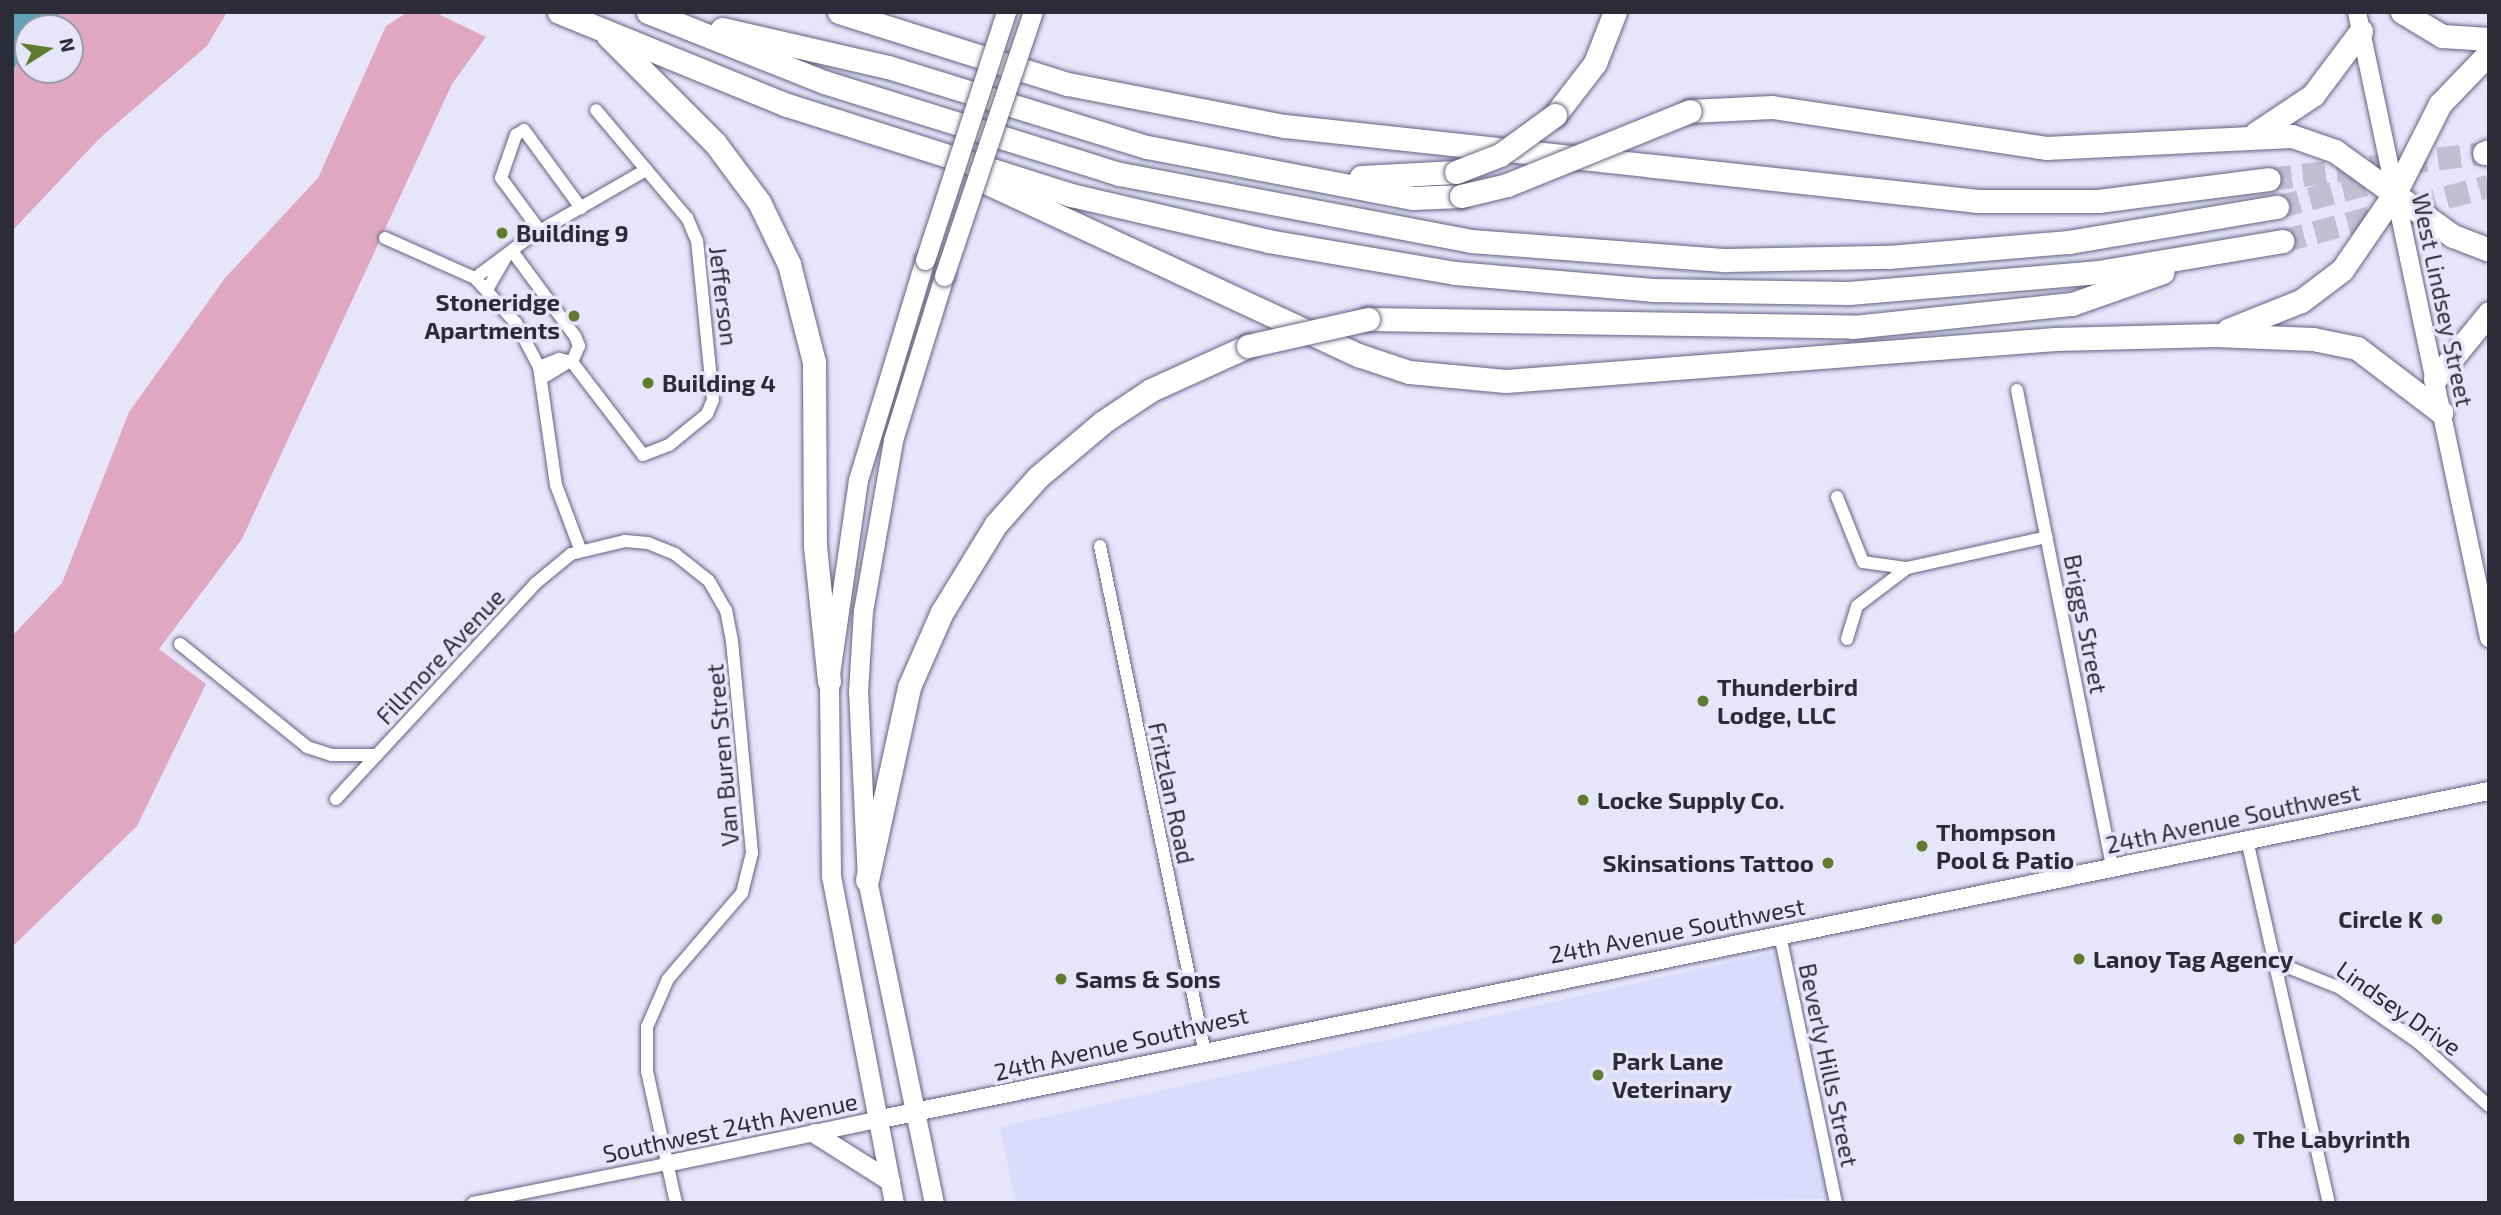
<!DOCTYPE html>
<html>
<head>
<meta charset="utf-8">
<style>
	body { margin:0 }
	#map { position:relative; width:2501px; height:1215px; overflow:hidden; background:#e6e5fa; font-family:"Exo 2",sans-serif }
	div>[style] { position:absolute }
	.built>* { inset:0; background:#dddbfc }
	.green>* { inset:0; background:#e0a7c0 }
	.water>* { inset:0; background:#60a2ba }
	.motorway-tunnel>* { height:23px; margin-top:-11.5px; transform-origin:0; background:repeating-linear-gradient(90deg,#c1c0d3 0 23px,transparent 0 34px) }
	.roads { filter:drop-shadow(0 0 2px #646380) drop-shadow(0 0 2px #646380) }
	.minor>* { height:12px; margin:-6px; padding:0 6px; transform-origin:6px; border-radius:6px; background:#fff }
	.tertiary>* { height:16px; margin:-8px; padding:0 8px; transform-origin:8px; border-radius:8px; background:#fff }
	.secondary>* { height:18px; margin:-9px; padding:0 9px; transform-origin:9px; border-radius:9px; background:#fff }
	.trunk>* { height:19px; margin:-9.5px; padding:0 9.5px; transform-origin:9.5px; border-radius:9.5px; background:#fff }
	.motorway>* { height:23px; margin:-11.5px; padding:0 11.5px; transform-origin:11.5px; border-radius:11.5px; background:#fff }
	.bridges { filter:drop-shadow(0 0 2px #646380) drop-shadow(0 0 2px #646380) }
	.trunk-bridge>* { height:19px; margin:-9.5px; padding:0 9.5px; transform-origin:9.5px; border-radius:9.5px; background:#fff }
	.motorway-bridge>* { height:23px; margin:-11.5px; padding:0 11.5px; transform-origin:11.5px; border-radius:11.5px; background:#fff }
	.dots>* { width:19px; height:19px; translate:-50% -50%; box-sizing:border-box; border:4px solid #e6e5fa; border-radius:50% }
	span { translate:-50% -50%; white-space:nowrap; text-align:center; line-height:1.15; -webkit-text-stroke:7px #e6e5fa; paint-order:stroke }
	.poi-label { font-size:24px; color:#2c2c38; font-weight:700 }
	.left { translate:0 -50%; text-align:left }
	.right { translate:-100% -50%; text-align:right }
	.street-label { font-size:24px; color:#2c2c38 }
	.frame { position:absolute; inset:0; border:14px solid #2c2c38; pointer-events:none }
	.north { position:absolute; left:14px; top:14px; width:70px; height:70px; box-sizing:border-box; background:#e6e5fa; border:2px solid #9c9bac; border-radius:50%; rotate:78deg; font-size:19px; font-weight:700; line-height:28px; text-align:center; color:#2c2c38 }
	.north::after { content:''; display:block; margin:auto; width:24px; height:32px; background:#5f7b2f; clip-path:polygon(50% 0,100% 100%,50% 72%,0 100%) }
</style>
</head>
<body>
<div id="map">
	<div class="built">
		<i style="clip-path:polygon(1779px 951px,1832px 1199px,1016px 1203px,1000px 1127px)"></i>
	</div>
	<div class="green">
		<i style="clip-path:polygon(61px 12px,227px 12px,207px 46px,100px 138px,12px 231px,12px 70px,28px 51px,28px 70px,70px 70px,70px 28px,48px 28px)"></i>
		<i style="clip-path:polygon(408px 12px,434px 12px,486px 37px,452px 84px,242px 539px,159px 649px,206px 684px,137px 826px,12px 947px,12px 636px,62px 583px,129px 412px,225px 278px,318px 178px,386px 26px)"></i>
	</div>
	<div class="water">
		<i style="clip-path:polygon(12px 12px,61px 12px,48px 28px,28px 28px,28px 51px,12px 70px)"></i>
	</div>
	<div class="motorway-tunnel">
		<i style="left:2269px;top:179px;width:217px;rotate:-6.9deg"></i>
		<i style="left:2277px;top:207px;width:119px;rotate:-14.6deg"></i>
		<i style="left:2282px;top:241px;width:214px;rotate:-14.9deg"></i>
	</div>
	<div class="roads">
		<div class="minor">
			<i style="left:540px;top:231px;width:66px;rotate:-126.3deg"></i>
			<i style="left:501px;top:178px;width:46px;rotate:-70.8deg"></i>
			<i style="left:516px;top:135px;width:9px;rotate:-32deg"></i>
			<i style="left:524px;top:130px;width:97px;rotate:53.8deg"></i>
			<i style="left:385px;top:238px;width:98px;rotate:24deg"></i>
			<i style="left:475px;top:278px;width:61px;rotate:47.7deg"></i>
			<i style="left:516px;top:323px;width:50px;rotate:62.4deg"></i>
			<i style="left:539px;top:367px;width:119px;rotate:81.8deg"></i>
			<i style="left:556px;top:485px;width:68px;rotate:69.4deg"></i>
			<i style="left:512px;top:251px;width:106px;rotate:53.5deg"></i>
			<i style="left:575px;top:336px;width:11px;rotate:68deg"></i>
			<i style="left:579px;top:346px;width:17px;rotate:114deg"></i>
			<i style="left:475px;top:278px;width:70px;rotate:-36.9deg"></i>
			<i style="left:531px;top:236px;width:133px;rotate:-29.9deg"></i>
			<i style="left:488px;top:288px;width:36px;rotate:-60deg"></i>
			<i style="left:539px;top:367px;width:22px;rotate:-22deg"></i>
			<i style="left:559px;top:359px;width:13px;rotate:13deg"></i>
			<i style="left:572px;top:362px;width:117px;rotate:52.6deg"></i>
			<i style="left:643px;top:455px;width:28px;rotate:-21deg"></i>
			<i style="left:669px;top:445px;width:49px;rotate:-39.2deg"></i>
			<i style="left:707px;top:414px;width:15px;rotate:-67deg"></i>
			<i style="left:713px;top:400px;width:160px;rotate:-95.7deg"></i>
			<i style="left:697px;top:241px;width:25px;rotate:-113deg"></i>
			<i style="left:687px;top:218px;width:141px;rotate:-130.1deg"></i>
			<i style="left:542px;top:378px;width:27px;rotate:-31deg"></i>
			<i style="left:2017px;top:390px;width:486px;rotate:78.7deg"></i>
			<i style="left:1837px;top:497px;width:70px;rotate:68.2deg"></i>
			<i style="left:1863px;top:562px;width:43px;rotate:7.9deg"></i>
			<i style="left:1100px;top:546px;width:513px;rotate:78.3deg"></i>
			<i style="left:1847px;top:639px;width:34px;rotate:-73deg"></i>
			<i style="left:1857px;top:606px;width:63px;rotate:-37.2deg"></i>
			<i style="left:1907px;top:568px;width:143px;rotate:-12.5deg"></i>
			<i style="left:180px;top:644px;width:164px;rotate:39deg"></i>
			<i style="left:307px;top:747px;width:26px;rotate:18deg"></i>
			<i style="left:332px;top:755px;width:45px"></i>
			<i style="left:336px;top:799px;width:294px;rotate:-47.2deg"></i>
			<i style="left:536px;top:583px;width:45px;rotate:-39.6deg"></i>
			<i style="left:571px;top:554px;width:56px;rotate:-13.5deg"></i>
			<i style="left:625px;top:541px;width:23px;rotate:5deg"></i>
			<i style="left:648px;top:543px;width:29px;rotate:22deg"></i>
			<i style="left:675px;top:554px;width:43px;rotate:38.5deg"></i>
			<i style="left:709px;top:581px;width:34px;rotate:60deg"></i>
			<i style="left:726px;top:610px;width:32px;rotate:79deg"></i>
			<i style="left:732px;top:641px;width:213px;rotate:84.6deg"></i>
			<i style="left:752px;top:853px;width:41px;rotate:104deg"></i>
			<i style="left:742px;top:893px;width:113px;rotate:130.7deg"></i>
			<i style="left:668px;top:979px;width:52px;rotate:113.6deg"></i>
			<i style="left:647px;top:1027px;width:44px;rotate:90deg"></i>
			<i style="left:647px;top:1071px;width:135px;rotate:77.6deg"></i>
			<i style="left:2247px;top:840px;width:372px;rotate:77.3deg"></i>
			<i style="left:1780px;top:935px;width:274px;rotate:78.2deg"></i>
			<i style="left:2275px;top:962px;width:70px;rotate:21.8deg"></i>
			<i style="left:2340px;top:988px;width:96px;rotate:34.8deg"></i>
			<i style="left:2419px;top:1043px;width:94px;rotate:42deg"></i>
			<i style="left:473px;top:1203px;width:197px;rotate:-11.4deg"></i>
		</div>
		<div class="tertiary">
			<i style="left:666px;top:1164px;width:215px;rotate:-11.8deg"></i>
		</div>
		<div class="secondary">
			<i style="left:2357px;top:12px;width:640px;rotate:78.09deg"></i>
			<i style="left:876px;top:1120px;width:1646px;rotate:-11.53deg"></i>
		</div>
		<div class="trunk">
			<i style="left:814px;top:1133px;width:90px;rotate:32.3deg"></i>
			<i style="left:894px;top:1203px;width:333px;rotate:-100.9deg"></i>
			<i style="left:831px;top:876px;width:195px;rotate:-90.6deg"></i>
			<i style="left:829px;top:681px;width:203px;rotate:-81.8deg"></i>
			<i style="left:858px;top:480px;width:230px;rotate:-73.1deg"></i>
			<i style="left:934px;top:1203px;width:330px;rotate:-101.7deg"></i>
			<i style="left:867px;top:880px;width:188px;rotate:-92.7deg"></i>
			<i style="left:858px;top:692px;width:81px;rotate:-86.5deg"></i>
			<i style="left:863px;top:611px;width:174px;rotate:-80deg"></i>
			<i style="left:893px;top:440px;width:172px;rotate:-72.7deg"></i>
		</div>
		<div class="motorway">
			<i style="left:559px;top:12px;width:246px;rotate:22.2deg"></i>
			<i style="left:787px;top:105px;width:298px;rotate:17.6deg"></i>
			<i style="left:1071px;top:195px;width:202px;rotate:13.1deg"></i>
			<i style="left:1268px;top:241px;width:190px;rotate:9.7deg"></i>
			<i style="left:1455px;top:273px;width:198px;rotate:4.9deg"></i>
			<i style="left:1652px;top:290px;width:197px;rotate:0.9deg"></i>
			<i style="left:1849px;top:293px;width:251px;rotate:-4.8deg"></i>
			<i style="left:2099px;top:272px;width:186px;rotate:-9.6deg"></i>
			<i style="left:648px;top:12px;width:189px;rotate:21.7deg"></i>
			<i style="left:824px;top:82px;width:310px;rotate:17.3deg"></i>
			<i style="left:1120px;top:174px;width:357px;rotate:10.8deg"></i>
			<i style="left:1471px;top:241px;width:256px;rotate:4.3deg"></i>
			<i style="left:1726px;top:260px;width:163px;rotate:-1.1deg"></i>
			<i style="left:1889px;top:257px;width:181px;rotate:-4.8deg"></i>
			<i style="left:2069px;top:242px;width:211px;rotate:-9.6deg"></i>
			<i style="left:839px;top:12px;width:240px;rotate:17.5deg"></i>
			<i style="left:1068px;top:84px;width:221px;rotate:11deg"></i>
			<i style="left:1285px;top:126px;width:697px;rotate:6.18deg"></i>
			<i style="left:1978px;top:201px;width:120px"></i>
			<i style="left:2098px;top:201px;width:172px;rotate:-7.3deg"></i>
			<i style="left:2402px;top:12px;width:47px;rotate:31deg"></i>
			<i style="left:2442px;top:36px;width:47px;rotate:3.7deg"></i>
			<i style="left:722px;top:29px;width:170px;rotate:12.9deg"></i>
			<i style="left:888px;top:67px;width:271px;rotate:17.2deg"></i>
			<i style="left:1147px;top:147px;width:270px;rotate:10.9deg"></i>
			<i style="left:1412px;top:198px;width:49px;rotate:-2.3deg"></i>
			<i style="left:608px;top:36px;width:151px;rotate:45deg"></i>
			<i style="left:715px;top:143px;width:74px;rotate:53.3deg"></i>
			<i style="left:759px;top:202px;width:69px;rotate:64.2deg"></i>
			<i style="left:789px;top:264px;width:101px;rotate:75.7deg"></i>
			<i style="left:814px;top:362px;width:184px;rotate:89.7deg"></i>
			<i style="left:815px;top:546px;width:136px;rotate:84.1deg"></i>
			<i style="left:1690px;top:111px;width:82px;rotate:-2.8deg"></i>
			<i style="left:1772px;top:107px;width:277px;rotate:8.5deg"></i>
			<i style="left:2046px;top:148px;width:246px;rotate:-2.8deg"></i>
			<i style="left:2292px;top:136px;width:46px;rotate:19.2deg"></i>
			<i style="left:2335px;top:151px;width:145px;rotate:35.8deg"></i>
			<i style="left:2453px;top:236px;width:39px;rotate:21deg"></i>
			<i style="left:1555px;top:115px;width:66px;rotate:-52.4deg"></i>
			<i style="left:1595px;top:63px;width:55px;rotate:-68.6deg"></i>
			<i style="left:2256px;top:133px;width:69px;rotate:-33.7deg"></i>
			<i style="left:2313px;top:95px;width:80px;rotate:-53.1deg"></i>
			<i style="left:2484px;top:153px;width:5px;rotate:-22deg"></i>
			<i style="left:1361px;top:177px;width:95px;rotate:-3deg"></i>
			<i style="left:983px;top:181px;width:413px;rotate:24.9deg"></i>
			<i style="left:1358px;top:355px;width:54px;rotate:18.4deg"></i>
			<i style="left:1409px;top:372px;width:97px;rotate:5.3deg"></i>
			<i style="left:1506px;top:381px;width:551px;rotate:-4.37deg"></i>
			<i style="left:2055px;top:339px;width:159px;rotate:-1.4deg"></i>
			<i style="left:2214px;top:335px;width:99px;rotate:2.3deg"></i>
			<i style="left:2313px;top:339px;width:45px;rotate:11.6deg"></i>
			<i style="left:2357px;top:348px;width:106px;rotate:37.3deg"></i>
			<i style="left:1368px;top:319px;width:484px;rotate:0.9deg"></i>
			<i style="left:1852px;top:327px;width:221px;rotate:-6deg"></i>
			<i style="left:2072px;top:304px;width:96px;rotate:-19.4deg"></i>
			<i style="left:2228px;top:330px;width:79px;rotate:-21.7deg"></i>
			<i style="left:2301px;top:301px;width:51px;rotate:-37.1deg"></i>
			<i style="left:2342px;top:270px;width:93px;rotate:-55.5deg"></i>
			<i style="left:2395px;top:193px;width:100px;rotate:-63.2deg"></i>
			<i style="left:2440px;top:104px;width:71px;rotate:-46.1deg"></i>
			<i style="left:2435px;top:379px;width:85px;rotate:-50.7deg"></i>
			<i style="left:867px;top:880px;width:198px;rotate:-77.7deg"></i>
			<i style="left:909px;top:687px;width:82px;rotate:-66.3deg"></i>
			<i style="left:942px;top:612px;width:103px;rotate:-58.5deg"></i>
			<i style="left:996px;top:524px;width:63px;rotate:-48.2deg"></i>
			<i style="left:1038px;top:477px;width:85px;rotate:-40.2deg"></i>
			<i style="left:1103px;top:422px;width:58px;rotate:-33.7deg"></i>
			<i style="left:1151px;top:390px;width:107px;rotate:-24.4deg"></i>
		</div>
	</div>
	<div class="bridges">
		<div class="trunk-bridge">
			<i style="left:925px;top:260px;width:261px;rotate:-71.9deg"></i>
			<i style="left:944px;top:276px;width:279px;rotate:-71.4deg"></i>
		</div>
		<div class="motorway-bridge">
			<i style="left:1456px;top:172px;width:47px;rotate:-21.1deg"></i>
			<i style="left:1500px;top:155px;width:68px;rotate:-36deg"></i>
			<i style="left:1461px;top:196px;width:47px;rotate:-13.4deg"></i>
			<i style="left:1507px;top:185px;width:197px;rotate:-22deg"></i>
			<i style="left:1248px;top:346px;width:123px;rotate:-12.7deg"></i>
		</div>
	</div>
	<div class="dots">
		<i style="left:502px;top:233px;background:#5f7b2f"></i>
		<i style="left:574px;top:316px;background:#5f7b2f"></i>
		<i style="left:648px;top:383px;background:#5f7b2f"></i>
		<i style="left:1703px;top:701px;background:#5f7b2f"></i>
		<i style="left:1583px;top:800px;background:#5f7b2f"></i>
		<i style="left:1922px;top:846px;background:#5f7b2f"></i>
		<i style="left:1828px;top:863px;background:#5f7b2f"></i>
		<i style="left:2437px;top:919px;background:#5f7b2f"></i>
		<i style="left:2079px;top:959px;background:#5f7b2f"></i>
		<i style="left:1061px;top:979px;background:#5f7b2f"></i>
		<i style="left:1598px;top:1075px;background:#5f7b2f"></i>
		<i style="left:2239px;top:1139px;background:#5f7b2f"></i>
	</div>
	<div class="poi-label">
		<span class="left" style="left:516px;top:233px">Building 9</span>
		<span class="right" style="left:560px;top:316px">Stoneridge<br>Apartments</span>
		<span class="left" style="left:662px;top:383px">Building 4</span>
		<span class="left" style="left:1717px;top:701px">Thunderbird<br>Lodge, LLC</span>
		<span class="left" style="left:1597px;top:800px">Locke Supply Co.</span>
		<span class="left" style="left:1936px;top:846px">Thompson<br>Pool &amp; Patio</span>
		<span class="right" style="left:1814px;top:863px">Skinsations Tattoo</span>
		<span class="right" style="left:2423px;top:919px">Circle K</span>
		<span class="left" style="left:2093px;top:959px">Lanoy Tag Agency</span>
		<span class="left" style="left:1075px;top:979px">Sams &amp; Sons</span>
		<span class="left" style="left:1612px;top:1075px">Park Lane<br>Veterinary</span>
		<span class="left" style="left:2253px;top:1139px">The Labyrinth</span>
	</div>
	<div class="street-label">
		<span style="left:724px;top:296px;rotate:83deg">Jefferson</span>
		<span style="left:2443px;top:300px;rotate:78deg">West Lindsey Street</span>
		<span style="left:2086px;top:624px;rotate:79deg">Briggs Street</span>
		<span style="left:440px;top:656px;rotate:-47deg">Fillmore Avenue</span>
		<span style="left:722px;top:755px;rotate:-95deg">Van Buren Street</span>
		<span style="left:1172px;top:793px;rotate:78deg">Fritzlan Road</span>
		<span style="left:2233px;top:818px;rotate:-12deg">24th Avenue Southwest</span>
		<span style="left:1677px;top:930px;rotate:-11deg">24th Avenue Southwest</span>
		<span style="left:2399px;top:1008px;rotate:35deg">Lindsey Drive</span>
		<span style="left:1121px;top:1043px;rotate:-13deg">24th Avenue Southwest</span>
		<span style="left:1829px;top:1065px;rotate:78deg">Beverly Hills Street</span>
		<span style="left:730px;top:1127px;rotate:-12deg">Southwest 24th Avenue</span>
	</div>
	<div class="frame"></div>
	<div class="north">N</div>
</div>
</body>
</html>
